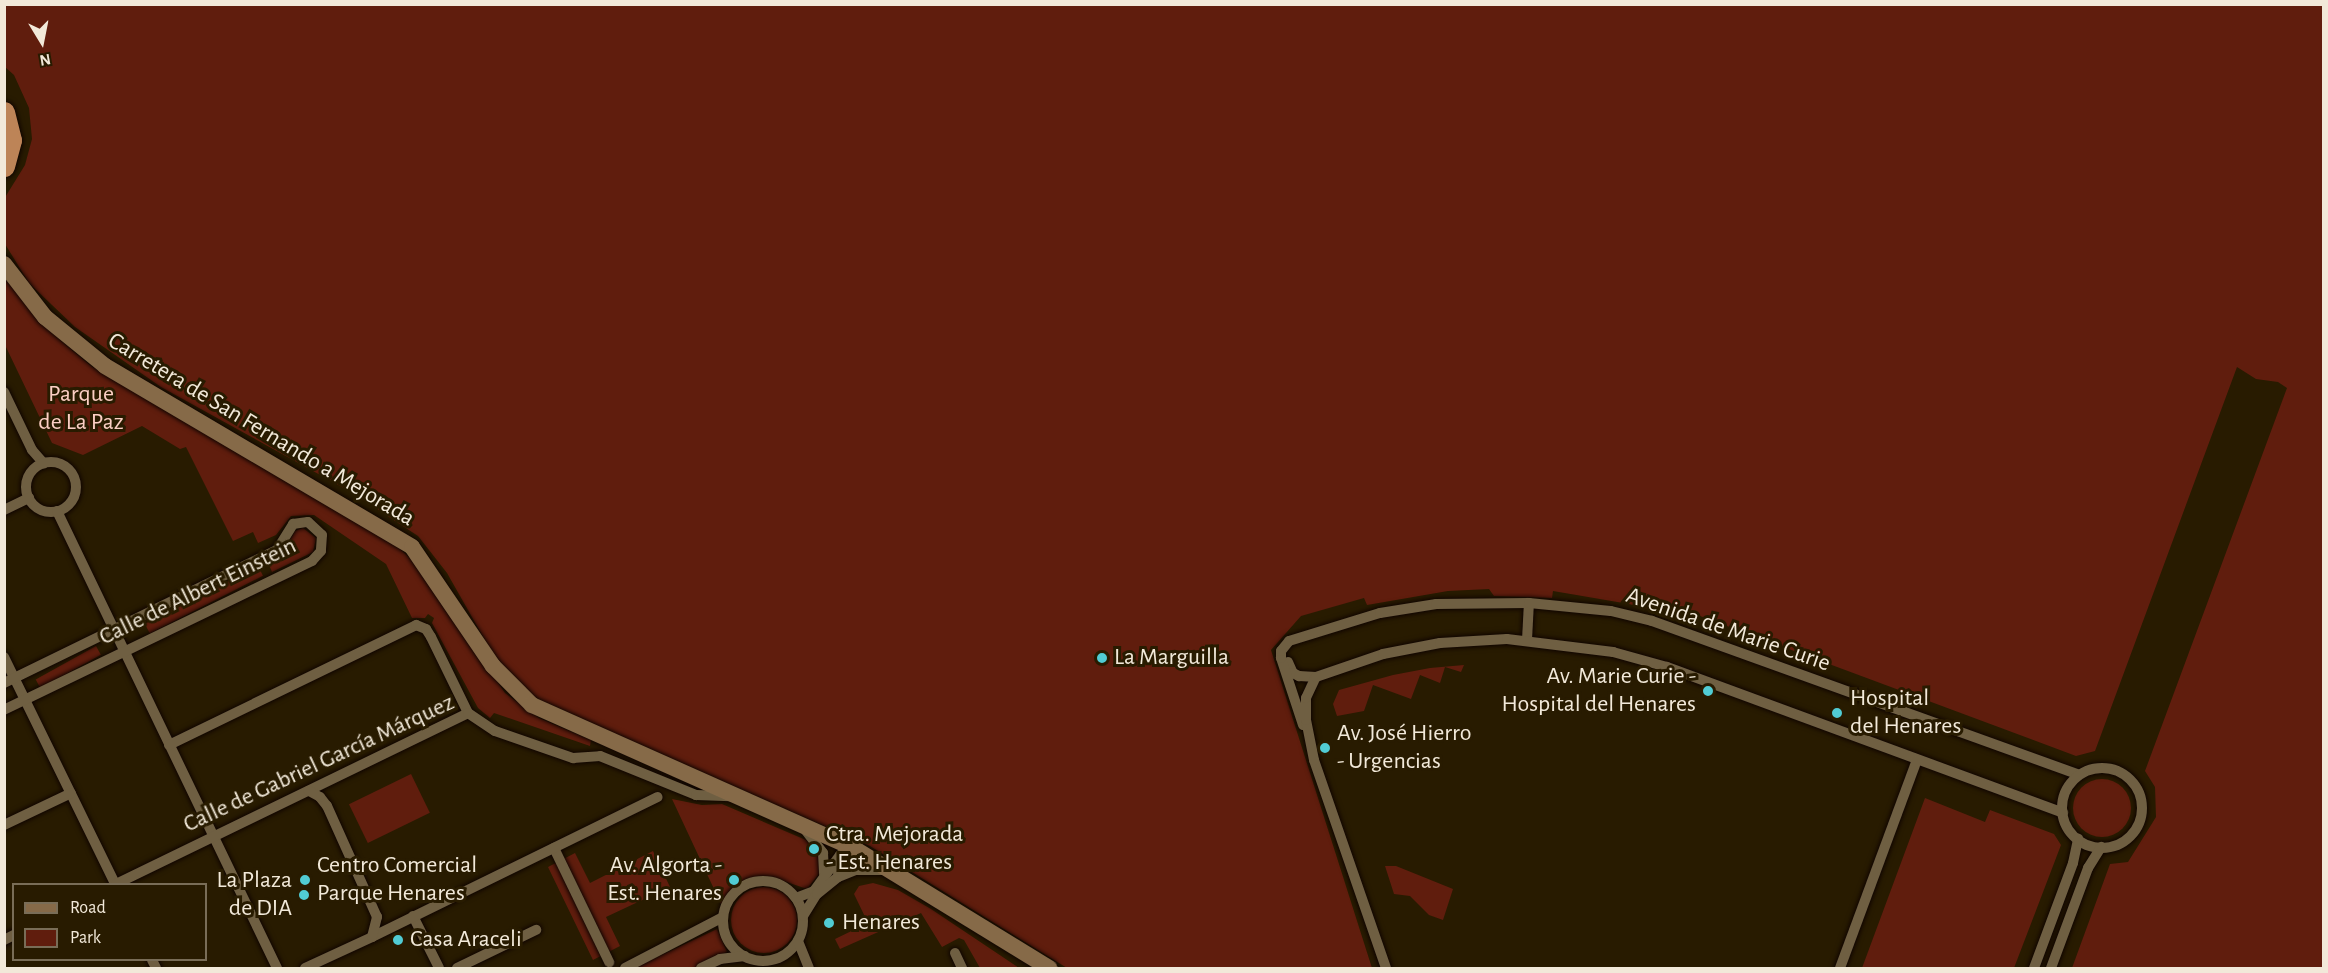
<!DOCTYPE html>
<html>
<head>
<meta charset="utf-8">
<style>
	body { margin:0 }
	#map { position:relative; width:2328px; height:973px; overflow:hidden; background:#281b00; font-family:"Alegreya Sans",sans-serif }
	div>[style] { position:absolute }
	.green>* { inset:0; background:#601d0d; transform-origin:0 0 }
	.round { border-radius:50% }
	.roads { filter:drop-shadow(0 0 2px #100500) drop-shadow(0 0 2px #100500) }
	.street>* { height:10px; margin:-5px; padding:0 5px; transform-origin:5px; border-radius:5px; background:#6f5f42 }
	.street>.ring { margin:-5px; padding:0; box-sizing:content-box; background:none; border:10px solid #6f5f42; border-radius:50% }
	.secondary>* { height:16px; margin:-8px; padding:0 8px; transform-origin:8px; border-radius:8px; background:#866a48 }
	.highway>* { height:21px; margin:-10.5px; padding:0 10.5px; transform-origin:10.5px; border-radius:10.5px; background:#bd8457 }
	.dots>* { width:16px; height:16px; translate:-50% -50%; box-sizing:border-box; border:3px solid #281b00; border-radius:50% }
	span { translate:-50% -50%; white-space:nowrap; text-align:center; line-height:1.15; -webkit-text-stroke:6px #281b00; paint-order:stroke }
	.park-label { font-size:24px; color:#fccfc4 }
	.street-label { font-size:24px; color:#f2e9d9 }
	.poi-label { font-size:24px; color:#f2e9d9 }
	.left { translate:0 -50%; text-align:left }
	.right { translate:-100% -50%; text-align:right }
	.frame { position:absolute; inset:0; border:6px solid #f2e9d9; pointer-events:none }
	.legend { position:absolute; left:12px; top:883px; width:195px; height:78px; box-sizing:border-box; background:#281b00; border:2px solid #796d57; margin:0; padding:8px 10px; list-style:none; font-size:18px; color:#f2e9d9 }
	.legend li { display:flex; align-items:center; gap:12px; height:30px }
	.legend b { width:30px; border:2px solid #796d57 }
	.north { position:absolute; left:12px; top:12px; width:60px; height:60px; -webkit-text-stroke:4px #281b00; paint-order:stroke; rotate:170deg; font-size:16px; font-weight:700; line-height:24px; text-align:center; color:#f2e9d9 }
	.north::after { content:''; display:block; margin:auto; width:21px; height:27px; background:#f2e9d9; clip-path:polygon(50% 0,100% 100%,50% 72%,0 100%) }
</style>
</head>
<body>
<div id="map">
	<div class="green">
		<i style="clip-path:polygon(5px 5px,2323px 5px,2323px 968px,2072px 968px,2110px 864px,2128px 862px,2156px 817px,2155px 787px,2145px 771px,2287px 388px,2278px 382px,2256px 379px,2237px 367px,2095px 751px,2076px 756px,1684px 610px,1680px 618px,1629px 604px,1553px 591px,1552px 598px,1494px 596px,1489px 589px,1448px 591px,1367px 605px,1364px 598px,1301px 616px,1271px 650px,1372px 968px,1067px 968px,870px 846px,544px 704px,523px 690px,494px 656px,447px 573px,418px 536px,351px 492px,161px 387px,75px 327px,29px 283px,5px 244px,4px 199px,25px 165px,32px 139px,29px 108px,14px 75px,5px 67px)"></i>
		<i style="clip-path:polygon(5px 279px,59px 339px,91px 366px,353px 515px,399px 548px,414px 562px,505px 693px,539px 718px,591px 740px,590px 746px,494px 713px,490px 718px,478px 708px,432px 623px,434px 618px,428px 614px,425px 618px,412px 618px,386px 564px,314px 515px,291px 516px,276px 535px,258px 543px,253px 532px,233px 541px,186px 447px,180px 449px,142px 426px,83px 455px,52px 443px,5px 345px)"></i>
		<i style="clip-path:polygon(303px 528px,316px 538px,313px 552px,272px 572px,268px 562px,283px 552px,295px 531px)"></i>
		<i style="left:258px;top:566px;width:11px;height:127px;rotate:63deg"></i>
		<i style="left:96px;top:646px;width:10px;height:69px;rotate:61deg"></i>
		<i style="clip-path:polygon(1464px 665px,1461px 672px,1445px 667px,1440px 683px,1420px 675px,1411px 699px,1373px 685px,1364px 711px,1337px 716px,1333px 704px,1339px 690px,1393px 675px,1430px 668px)"></i>
		<i style="left:411px;top:774px;width:43px;height:69px;rotate:64deg"></i>
		<i class="round" style="left:2073px;top:779px;width:58px;height:58px"></i>
		<i style="clip-path:polygon(1925px 798px,1985px 822px,1990px 810px,2054px 834px,2061px 845px,2014px 968px,1862px 968px)"></i>
		<i style="clip-path:polygon(672px 799px,702px 805px,722px 804px,806px 840px,820px 854px,822px 870px,807px 889px,778px 879px,747px 879px,721px 904px)"></i>
		<i style="clip-path:polygon(653px 851px,670px 887px,606px 917px,620px 946px,593px 960px,548px 867px,575px 853px,590px 883px)"></i>
		<i style="clip-path:polygon(1385px 866px,1396px 866px,1453px 889px,1443px 920px,1429px 915px,1410px 896px,1394px 894px)"></i>
		<i style="clip-path:polygon(873px 883px,898px 890px,931px 909px,1019px 968px,980px 968px,964px 940px,959px 938px,942px 947px,921px 913px,840px 949px,835px 939px,868px 923px,854px 894px,859px 886px)"></i>
		<i class="round" style="left:731px;top:887px;width:66px;height:66px"></i>
		<i style="clip-path:polygon(717px 929px,727px 952px,694px 968px,634px 968px)"></i>
	</div>
	<div class="roads">
		<div class="street">
			<i style="left:4px;top:392px;width:64px;rotate:64.2deg"></i>
			<i style="left:32px;top:450px;width:18px;rotate:49deg"></i>
			<i class="ring" style="left:26px;top:462px;width:40px;height:40px"></i>
			<i style="left:4px;top:510px;width:28px;rotate:-26deg"></i>
			<i style="left:57px;top:511px;width:507px;rotate:64.29deg"></i>
			<i style="left:1527px;top:640px;width:37px;rotate:-87deg"></i>
			<i style="left:4px;top:657px;width:253px;rotate:63.9deg"></i>
			<i style="left:1288px;top:662px;width:12px;rotate:66deg"></i>
			<i style="left:1293px;top:673px;width:7px;rotate:27deg"></i>
			<i style="left:1299px;top:676px;width:17px;rotate:3deg"></i>
			<i style="left:4px;top:683px;width:304px;rotate:-26deg"></i>
			<i style="left:277px;top:550px;width:31px;rotate:-58deg"></i>
			<i style="left:293px;top:524px;width:15px;rotate:-8deg"></i>
			<i style="left:308px;top:522px;width:19px;rotate:43deg"></i>
			<i style="left:322px;top:535px;width:16px;rotate:94deg"></i>
			<i style="left:321px;top:551px;width:13px;rotate:132deg"></i>
			<i style="left:312px;top:561px;width:342px;rotate:154.2deg"></i>
			<i style="left:1303px;top:725px;width:71px;rotate:-108.2deg"></i>
			<i style="left:1281px;top:658px;width:7px;rotate:-90deg"></i>
			<i style="left:1281px;top:651px;width:13px;rotate:-51deg"></i>
			<i style="left:1289px;top:641px;width:95px;rotate:-17.1deg"></i>
			<i style="left:1380px;top:613px;width:57px;rotate:-9.1deg"></i>
			<i style="left:1436px;top:604px;width:93px;rotate:-0.6deg"></i>
			<i style="left:1529px;top:603px;width:82px;rotate:5.6deg"></i>
			<i style="left:1611px;top:611px;width:42px;rotate:13.7deg"></i>
			<i style="left:1652px;top:621px;width:454px;rotate:19.8deg"></i>
			<i style="left:169px;top:745px;width:275px;rotate:-25.9deg"></i>
			<i style="left:416px;top:625px;width:11px;rotate:22deg"></i>
			<i style="left:426px;top:629px;width:9px;rotate:58deg"></i>
			<i style="left:431px;top:637px;width:85px;rotate:64deg"></i>
			<i class="ring" style="left:2062px;top:768px;width:70px;height:70px"></i>
			<i style="left:4px;top:825px;width:74px;rotate:-25.5deg"></i>
			<i style="left:806px;top:831px;width:28px;rotate:52deg"></i>
			<i style="left:823px;top:853px;width:21px;rotate:87deg"></i>
			<i style="left:554px;top:848px;width:127px;rotate:64.2deg"></i>
			<i style="left:838px;top:873px;width:16px;rotate:-38deg"></i>
			<i style="left:851px;top:863px;width:14px;rotate:-65deg"></i>
			<i class="ring" style="left:723px;top:881px;width:70px;height:70px"></i>
			<i style="left:116px;top:884px;width:391px;rotate:-25.9deg"></i>
			<i style="left:468px;top:713px;width:32px;rotate:34deg"></i>
			<i style="left:495px;top:731px;width:83px;rotate:19.1deg"></i>
			<i style="left:573px;top:758px;width:27px;rotate:-4deg"></i>
			<i style="left:600px;top:756px;width:104px;rotate:22.1deg"></i>
			<i style="left:696px;top:795px;width:35px;rotate:2deg"></i>
			<i style="left:796px;top:898px;width:19px;rotate:-21deg"></i>
			<i style="left:814px;top:891px;width:44px;rotate:-54.2deg"></i>
			<i style="left:840px;top:855px;width:16px;rotate:-22deg"></i>
			<i style="left:413px;top:916px;width:58px;rotate:63.4deg"></i>
			<i style="left:803px;top:916px;width:26px;rotate:-58deg"></i>
			<i style="left:817px;top:894px;width:27px;rotate:-39deg"></i>
			<i style="left:838px;top:877px;width:18px;rotate:-22deg"></i>
			<i style="left:855px;top:870px;width:30px"></i>
			<i style="left:372px;top:937px;width:318px;rotate:-26.1deg"></i>
			<i style="left:4px;top:940px;width:11px;rotate:-27deg"></i>
			<i style="left:798px;top:941px;width:29px;rotate:68deg"></i>
			<i style="left:955px;top:953px;width:17px;rotate:65deg"></i>
			<i style="left:152px;top:960px;width:9px;rotate:63deg"></i>
			<i style="left:305px;top:968px;width:74px;rotate:-24.8deg"></i>
			<i style="left:372px;top:937px;width:21px;rotate:-76deg"></i>
			<i style="left:377px;top:917px;width:122px;rotate:-114.2deg"></i>
			<i style="left:327px;top:806px;width:11px;rotate:-128deg"></i>
			<i style="left:320px;top:797px;width:13px;rotate:-151deg"></i>
			<i style="left:457px;top:968px;width:88px;rotate:-25.7deg"></i>
			<i style="left:625px;top:968px;width:110px;rotate:-27.5deg"></i>
			<i style="left:701px;top:968px;width:21px;rotate:-25deg"></i>
			<i style="left:720px;top:959px;width:25px;rotate:-7deg"></i>
			<i style="left:1386px;top:968px;width:220px;rotate:-109.1deg"></i>
			<i style="left:1314px;top:760px;width:41px;rotate:-101.3deg"></i>
			<i style="left:1306px;top:720px;width:22px;rotate:-90deg"></i>
			<i style="left:1306px;top:698px;width:23px;rotate:-65deg"></i>
			<i style="left:1316px;top:677px;width:71px;rotate:-18.9deg"></i>
			<i style="left:1383px;top:654px;width:58px;rotate:-10.9deg"></i>
			<i style="left:1440px;top:643px;width:67px;rotate:-3.4deg"></i>
			<i style="left:1507px;top:639px;width:107px;rotate:7deg"></i>
			<i style="left:1613px;top:652px;width:56px;rotate:15.5deg"></i>
			<i style="left:1667px;top:667px;width:422px;rotate:20.2deg"></i>
			<i style="left:1840px;top:968px;width:222px;rotate:-69.7deg"></i>
			<i style="left:2034px;top:968px;width:112px;rotate:-69.6deg"></i>
			<i style="left:2073px;top:863px;width:25px;rotate:-78deg"></i>
			<i style="left:2051px;top:968px;width:107px;rotate:-69.7deg"></i>
			<i style="left:2088px;top:868px;width:25px;rotate:-58deg"></i>
		</div>
		<div class="secondary">
			<i style="left:4px;top:264px;width:67px;rotate:52.3deg"></i>
			<i style="left:45px;top:317px;width:77px;rotate:39.2deg"></i>
			<i style="left:105px;top:366px;width:356px;rotate:30.5deg"></i>
			<i style="left:412px;top:547px;width:144px;rotate:55.8deg"></i>
			<i style="left:493px;top:666px;width:55px;rotate:45deg"></i>
			<i style="left:532px;top:705px;width:354px;rotate:24deg"></i>
			<i style="left:855px;top:849px;width:228px;rotate:31.5deg"></i>
		</div>
		<div class="highway">
			<i style="left:4px;top:112px;width:29px;rotate:76deg"></i>
			<i style="left:11px;top:140px;width:27px;rotate:105deg"></i>
		</div>
	</div>
	<div class="dots">
		<i style="left:1102px;top:658px;background:#51ccd4"></i>
		<i style="left:1708px;top:691px;background:#51ccd4"></i>
		<i style="left:1837px;top:713px;background:#51ccd4"></i>
		<i style="left:1325px;top:748px;background:#51ccd4"></i>
		<i style="left:814px;top:849px;background:#51ccd4"></i>
		<i style="left:305px;top:880px;background:#51ccd4"></i>
		<i style="left:734px;top:880px;background:#51ccd4"></i>
		<i style="left:304px;top:895px;background:#51ccd4"></i>
		<i style="left:829px;top:923px;background:#51ccd4"></i>
		<i style="left:398px;top:940px;background:#51ccd4"></i>
	</div>
	<div class="park-label">
		<span style="left:81px;top:409px">Parque<br>de La Paz</span>
	</div>
	<div class="street-label">
		<span style="left:261px;top:430px;rotate:31deg">Carretera de San Fernando a Mejorada</span>
		<span style="left:198px;top:592px;rotate:-26deg">Calle de Albert Einstein</span>
		<span style="left:1728px;top:630px;rotate:19deg">Avenida de Marie Curie</span>
		<span style="left:319px;top:764px;rotate:-25deg">Calle de Gabriel García Márquez</span>
	</div>
	<div class="poi-label">
		<span class="left" style="left:1114px;top:658px">La Marguilla</span>
		<span class="right" style="left:1696px;top:691px">Av. Marie Curie -<br>Hospital del Henares</span>
		<span class="left" style="left:1850px;top:713px">Hospital<br>del Henares</span>
		<span class="left" style="left:1337px;top:748px">Av. José Hierro<br>- Urgencias</span>
		<span class="left" style="left:826px;top:849px">Ctra. Mejorada<br>- Est. Henares</span>
		<span class="left" style="left:317px;top:880px">Centro Comercial<br>Parque Henares</span>
		<span class="right" style="left:722px;top:880px">Av. Algorta -<br>Est. Henares</span>
		<span class="right" style="left:292px;top:895px">La Plaza<br>de DIA</span>
		<span class="left" style="left:842px;top:923px">Henares</span>
		<span class="left" style="left:410px;top:940px">Casa Araceli</span>
	</div>
	<div class="frame"></div>
	<ul class="legend">
	<li><b style="height:8px;background:#866a48"></b>Road</li>
	<li><b style="height:16px;background:#601d0d"></b>Park</li>
	</ul>
	<div class="north">N</div>
</div>
</body>
</html>
